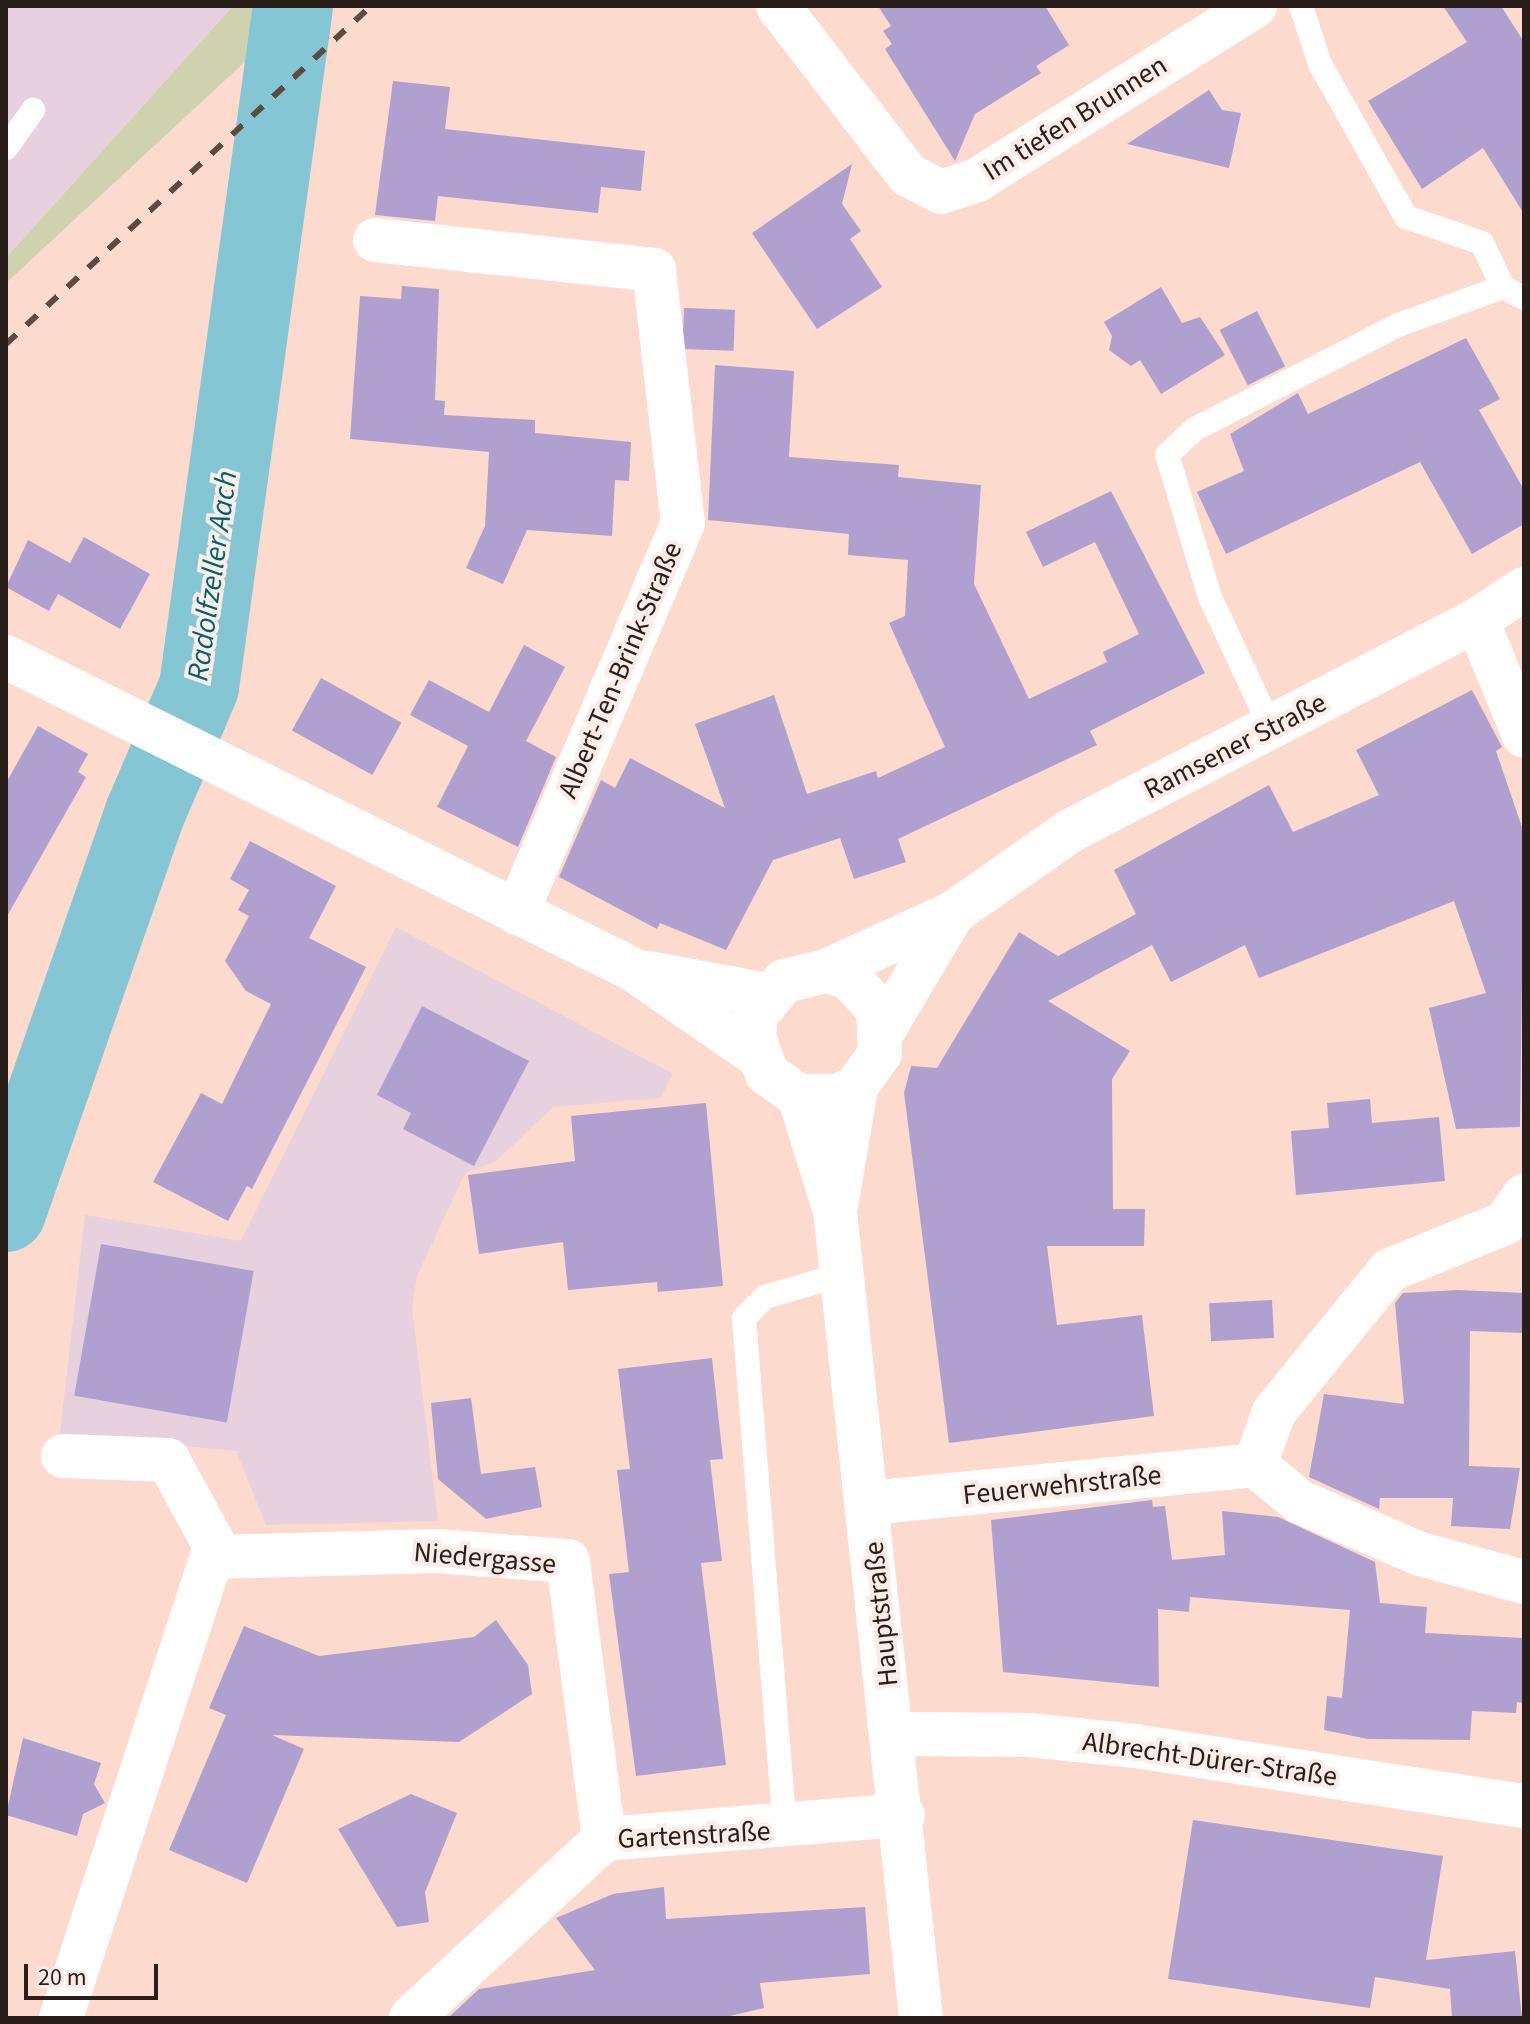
<!DOCTYPE html>
<html>
<head>
<meta charset="utf-8">
<style>
	body { margin:0 }
	#map { position:relative; width:1530px; height:2024px; overflow:hidden; background:#fcdacd; font-family:"Source Sans 3",sans-serif }
	div>[style] { position:absolute }
	.education>* { inset:0; background:#e7d1de }
	.green>* { inset:0; background:#d0d2af }
	.river>* { height:80px; margin:-40px; padding:0 40px; transform-origin:40px; border-radius:40px; background:#85c6d4 }
	.building>* { inset:0; background:#afa0cf; transform-origin:0 0 }
	.service>* { height:24px; margin:-12px; padding:0 12px; transform-origin:12px; border-radius:12px; background:#fff }
	.minor>* { height:44px; margin:-22px; padding:0 22px; transform-origin:22px; border-radius:22px; background:#fff }
	.secondary>* { height:44px; margin:-22px; padding:0 22px; transform-origin:22px; border-radius:22px; background:#fff }
	.rail>* { height:6px; margin-top:-3px; transform-origin:0; background:repeating-linear-gradient(90deg,#5c4b45 0 14px,transparent 0 28px) }
	span { translate:-50% -50%; white-space:nowrap; text-align:center; line-height:1.15; -webkit-text-stroke:8px #faece7; paint-order:stroke }
	.street-label { font-size:28px; color:#2a1e1a }
	.water-label { font-size:30px; color:#00606f; font-style:italic }
	.frame { position:absolute; inset:0; border:8px solid #2a1e1a; pointer-events:none }
	.scale { position:absolute; left:24px; top:1964px; width:134px; height:36px; box-sizing:border-box; border:4px solid #2a1e1a; border-top:0; padding-left:10px; font-size:24px; line-height:28px; white-space:nowrap; color:#2a1e1a; -webkit-text-stroke:6px #faece7; paint-order:stroke }
</style>
</head>
<body>
<div id="map">
	<div class="education">
		<i style="clip-path:polygon(6px 6px,233px 6px,6px 258px)"></i>
		<i style="clip-path:polygon(396px 927px,673px 1074px,660px 1098px,553px 1107px,496px 1161px,465px 1173px,417px 1276px,412px 1308px,438px 1521px,266px 1525px,236px 1451px,60px 1434px,85px 1215px,241px 1241px)"></i>
	</div>
	<div class="green">
		<i style="clip-path:polygon(233px 6px,267px 6px,264px 44px,6px 283px,6px 258px)"></i>
	</div>
	<div class="river">
		<i style="left:6px;top:1212px;width:423px;rotate:-70.8deg"></i>
		<i style="left:145px;top:813px;width:137px;rotate:-66.8deg"></i>
		<i style="left:199px;top:687px;width:687px;rotate:-82.14deg"></i>
	</div>
	<div class="building">
		<i style="clip-path:polygon(878px 6px,1045px 6px,1069px 45px,1036px 66px,1041px 73px,975px 114px,955px 161px,885px 49px,892px 44px,883px 31px,891px 26px)"></i>
		<i style="clip-path:polygon(1443px 6px,1501px 6px,1524px 42px,1524px 214px,1483px 148px,1422px 189px,1368px 101px,1467px 42px)"></i>
		<i style="clip-path:polygon(393px 81px,450px 87px,445px 129px,645px 151px,641px 191px,601px 187px,598px 213px,438px 196px,435px 221px,375px 215px)"></i>
		<i style="clip-path:polygon(1209px 90px,1222px 110px,1241px 113px,1229px 168px,1127px 144px)"></i>
		<i style="clip-path:polygon(852px 164px,842px 204px,861px 231px,850px 239px,882px 287px,817px 329px,752px 233px)"></i>
		<i style="clip-path:polygon(402px 286px,439px 289px,435px 400px,445px 401px,444px 415px,535px 420px,535px 433px,631px 442px,629px 481px,615px 480px,612px 536px,527px 530px,503px 584px,466px 568px,485px 526px,489px 452px,350px 439px,360px 296px,401px 299px)"></i>
		<i style="clip-path:polygon(1161px 287px,1182px 323px,1200px 317px,1225px 355px,1161px 394px,1140px 360px,1131px 366px,1109px 350px,1112px 336px,1104px 322px)"></i>
		<i style="left:684px;top:308px;width:51px;height:41px;rotate:2deg"></i>
		<i style="left:1257px;top:311px;width:62px;height:42px;rotate:63deg"></i>
		<i style="clip-path:polygon(1466px 338px,1500px 399px,1479px 410px,1524px 490px,1524px 524px,1472px 554px,1420px 462px,1226px 554px,1197px 492px,1244px 471px,1230px 434px,1298px 393px,1308px 414px)"></i>
		<i style="clip-path:polygon(715px 365px,794px 371px,789px 457px,899px 465px,898px 477px,981px 485px,974px 584px,1029px 699px,1107px 662px,1103px 652px,1139px 634px,1095px 542px,1043px 567px,1026px 532px,1111px 491px,1205px 673px,1090px 731px,1097px 745px,898px 839px,906px 862px,854px 879px,840px 838px,773px 860px,726px 950px,660px 923px,657px 929px,559px 877px,601px 780px,615px 788px,630px 758px,725px 808px,695px 724px,774px 695px,807px 794px,876px 771px,878px 778px,945px 747px,889px 623px,905px 616px,908px 560px,848px 555px,849px 534px,708px 520px)"></i>
		<i style="clip-path:polygon(84px 537px,150px 574px,120px 629px,58px 594px,49px 611px,6px 587px,28px 540px,70px 563px)"></i>
		<i style="clip-path:polygon(524px 645px,565px 667px,526px 741px,556px 757px,518px 847px,437px 807px,468px 746px,410px 715px,429px 680px,489px 712px)"></i>
		<i style="left:321px;top:678px;width:92px;height:60px;rotate:29deg"></i>
		<i style="clip-path:polygon(1472px 690px,1502px 747px,1496px 751px,1524px 833px,1520px 1127px,1456px 1129px,1429px 1008px,1486px 993px,1454px 901px,1259px 978px,1245px 945px,1171px 982px,1152px 945px,1048px 1001px,1130px 1051px,1112px 1079px,1113px 1209px,1145px 1209px,1144px 1246px,1047px 1246px,1057px 1325px,1142px 1315px,1154px 1416px,949px 1443px,904px 1093px,911px 1066px,937px 1068px,1019px 932px,1058px 956px,1136px 914px,1114px 870px,1269px 785px,1293px 832px,1379px 795px,1356px 750px)"></i>
		<i style="clip-path:polygon(38px 726px,88px 754px,78px 772px,86px 777px,6px 918px,6px 783px)"></i>
		<i style="clip-path:polygon(250px 841px,336px 886px,309px 938px,366px 967px,252px 1189px,247px 1186px,228px 1221px,153px 1182px,201px 1093px,222px 1104px,271px 1004px,246px 991px,225px 961px,249px 916px,238px 910px,249px 890px,230px 879px)"></i>
		<i style="clip-path:polygon(422px 1006px,529px 1061px,474px 1166px,403px 1129px,411px 1113px,377px 1095px)"></i>
		<i style="clip-path:polygon(1370px 1099px,1372px 1123px,1439px 1117px,1445px 1181px,1296px 1195px,1291px 1131px,1329px 1128px,1327px 1103px)"></i>
		<i style="clip-path:polygon(706px 1103px,723px 1286px,658px 1292px,657px 1282px,568px 1290px,563px 1242px,479px 1254px,468px 1175px,575px 1161px,571px 1116px)"></i>
		<i style="left:101px;top:1244px;width:155px;height:154px;rotate:10deg"></i>
		<i style="clip-path:polygon(1458px 1290px,1524px 1293px,1524px 1333px,1470px 1331px,1469px 1466px,1520px 1468px,1510px 1529px,1451px 1526px,1453px 1498px,1380px 1498px,1379px 1509px,1309px 1477px,1324px 1394px,1404px 1404px,1395px 1303px,1403px 1293px)"></i>
		<i style="left:1272px;top:1300px;width:38px;height:63px;rotate:87deg"></i>
		<i style="clip-path:polygon(712px 1358px,723px 1459px,710px 1460px,722px 1561px,701px 1563px,726px 1765px,636px 1776px,609px 1574px,629px 1572px,617px 1470px,630px 1469px,618px 1369px)"></i>
		<i style="clip-path:polygon(471px 1398px,481px 1474px,535px 1467px,542px 1507px,486px 1519px,438px 1479px,431px 1403px)"></i>
		<i style="clip-path:polygon(1152px 1500px,1153px 1507px,1165px 1506px,1172px 1560px,1225px 1555px,1222px 1511px,1278px 1517px,1375px 1562px,1380px 1603px,1427px 1607px,1425px 1633px,1524px 1638px,1524px 1703px,1517px 1702px,1516px 1713px,1472px 1711px,1470px 1740px,1368px 1739px,1324px 1730px,1327px 1696px,1342px 1698px,1350px 1610px,1190px 1597px,1189px 1612px,1158px 1609px,1159px 1687px,1003px 1672px,991px 1520px)"></i>
		<i style="clip-path:polygon(496px 1620px,528px 1665px,532px 1694px,459px 1742px,272px 1735px,304px 1749px,247px 1883px,169px 1850px,226px 1715px,209px 1708px,244px 1626px,319px 1656px,474px 1637px)"></i>
		<i style="clip-path:polygon(23px 1738px,101px 1763px,94px 1784px,105px 1803px,83px 1814px,77px 1836px,6px 1815px)"></i>
		<i style="clip-path:polygon(411px 1794px,457px 1813px,425px 1892px,429px 1922px,397px 1927px,338px 1829px)"></i>
		<i style="clip-path:polygon(1193px 1820px,1443px 1856px,1426px 1960px,1515px 1951px,1522px 2018px,1452px 2018px,1450px 1989px,1375px 1977px,1370px 2008px,1168px 1979px)"></i>
		<i style="clip-path:polygon(664px 1887px,666px 1919px,865px 1907px,870px 1974px,760px 1983px,764px 2008px,721px 2018px,448px 2018px,479px 1989px,595px 1970px,556px 1918px,613px 1894px)"></i>
	</div>
	<div class="service">
		<i style="left:1301px;top:6px;width:61px;rotate:71.9deg"></i>
		<i style="left:1320px;top:64px;width:176px;rotate:60.7deg"></i>
		<i style="left:1406px;top:217px;width:80px;rotate:18.9deg"></i>
		<i style="left:1482px;top:243px;width:49px;rotate:64.5deg"></i>
		<i style="left:6px;top:148px;width:47px;rotate:-54.6deg"></i>
		<i style="left:1271px;top:728px;width:145px;rotate:-115deg"></i>
		<i style="left:1210px;top:597px;width:148px;rotate:-106.8deg"></i>
		<i style="left:1167px;top:455px;width:38px;rotate:-43deg"></i>
		<i style="left:1195px;top:429px;width:228px;rotate:-27.1deg"></i>
		<i style="left:1398px;top:325px;width:112px;rotate:-19.9deg"></i>
		<i style="left:1503px;top:287px;width:24px;rotate:28deg"></i>
		<i style="left:785px;top:1830px;width:514px;rotate:-94.58deg"></i>
		<i style="left:744px;top:1318px;width:30px;rotate:-45deg"></i>
		<i style="left:765px;top:1297px;width:81px;rotate:-16.4deg"></i>
	</div>
	<div class="minor">
		<i style="left:778px;top:6px;width:213px;rotate:52.4deg"></i>
		<i style="left:908px;top:175px;width:37px;rotate:27deg"></i>
		<i style="left:941px;top:192px;width:38px;rotate:-18deg"></i>
		<i style="left:977px;top:180px;width:328px;rotate:-32deg"></i>
		<i style="left:375px;top:240px;width:281px;rotate:6.1deg"></i>
		<i style="left:654px;top:270px;width:255px;rotate:83.5deg"></i>
		<i style="left:683px;top:523px;width:424px;rotate:113.1deg"></i>
		<i style="left:1477px;top:620px;width:125px;rotate:67.9deg"></i>
		<i style="left:6px;top:657px;width:702px;rotate:26.49deg"></i>
		<i style="left:634px;top:970px;width:151px;rotate:34.7deg"></i>
		<i style="left:648px;top:973px;width:121px;rotate:10.5deg"></i>
		<i style="left:63px;top:1456px;width:105px;rotate:2.2deg"></i>
		<i style="left:168px;top:1460px;width:108px;rotate:61.3deg"></i>
		<i style="left:1255px;top:1465px;width:56px;rotate:-70.3deg"></i>
		<i style="left:1274px;top:1412px;width:183px;rotate:-50.8deg"></i>
		<i style="left:1390px;top:1270px;width:124px;rotate:-22.2deg"></i>
		<i style="left:1505px;top:1223px;width:33px;rotate:-55deg"></i>
		<i style="left:869px;top:1503px;width:388px;rotate:-5.6deg"></i>
		<i style="left:1255px;top:1465px;width:58px;rotate:39.4deg"></i>
		<i style="left:1300px;top:1502px;width:131px;rotate:23.4deg"></i>
		<i style="left:1420px;top:1554px;width:108px;rotate:15.1deg"></i>
		<i style="left:894px;top:1734px;width:135px;rotate:0.4deg"></i>
		<i style="left:1029px;top:1735px;width:107px;rotate:5.9deg"></i>
		<i style="left:1135px;top:1746px;width:394px;rotate:8.8deg"></i>
		<i style="left:61px;top:2018px;width:485px;rotate:-71.9deg"></i>
		<i style="left:212px;top:1557px;width:225px;rotate:-1.5deg"></i>
		<i style="left:437px;top:1551px;width:131px;rotate:4.4deg"></i>
		<i style="left:568px;top:1561px;width:280px;rotate:82.6deg"></i>
		<i style="left:411px;top:2018px;width:263px;rotate:-42.8deg"></i>
		<i style="left:604px;top:1839px;width:300px;rotate:-4.6deg"></i>
	</div>
	<div class="secondary">
		<i style="left:826px;top:971px;width:23px;rotate:15deg"></i>
		<i style="left:848px;top:977px;width:44px;rotate:46.8deg"></i>
		<i style="left:878px;top:1009px;width:44px;rotate:87.4deg"></i>
		<i style="left:880px;top:1053px;width:42px;rotate:125.2deg"></i>
		<i style="left:856px;top:1087px;width:20px;rotate:153deg"></i>
		<i style="left:838px;top:1096px;width:39px;rotate:180deg"></i>
		<i style="left:799px;top:1096px;width:39px;rotate:-145deg"></i>
		<i style="left:767px;top:1074px;width:39px;rotate:-109deg"></i>
		<i style="left:754px;top:1037px;width:22px;rotate:-85deg"></i>
		<i style="left:756px;top:1015px;width:44px;rotate:-50.5deg"></i>
		<i style="left:784px;top:981px;width:43px;rotate:-13.4deg"></i>
		<i style="left:826px;top:971px;width:140px;rotate:-24.5deg"></i>
		<i style="left:953px;top:913px;width:143px;rotate:-35deg"></i>
		<i style="left:1070px;top:831px;width:458px;rotate:-27.4deg"></i>
		<i style="left:1477px;top:620px;width:56px;rotate:-33.4deg"></i>
		<i style="left:883px;top:1031px;width:137px;rotate:-59.3deg"></i>
		<i style="left:799px;top:1096px;width:121px;rotate:72.6deg"></i>
		<i style="left:835px;top:1211px;width:812px;rotate:83.92deg"></i>
		<i style="left:837px;top:1201px;width:116px;rotate:-80.5deg"></i>
	</div>
	<div class="rail">
		<i style="left:6px;top:344px;width:497px;rotate:-42.8deg"></i>
	</div>
	<div class="street-label">
		<span style="left:1075px;top:118px;rotate:-32deg">Im tiefen Brunnen</span>
		<span style="left:620px;top:670px;rotate:-67deg">Albert-Ten-Brink-Straße</span>
		<span style="left:1235px;top:746px;rotate:-27deg">Ramsener Straße</span>
		<span style="left:1062px;top:1485px;rotate:-6deg">Feuerwehrstraße</span>
		<span style="left:485px;top:1558px;rotate:5deg">Niedergasse</span>
		<span style="left:881px;top:1614px;rotate:-96deg">Hauptstraße</span>
		<span style="left:1210px;top:1759px;rotate:8deg">Albrecht-Dürer-Straße</span>
		<span style="left:694px;top:1835px;rotate:-3deg">Gartenstraße</span>
	</div>
	<div class="water-label">
		<span style="left:213px;top:576px;rotate:-82deg">Radolfzeller Aach</span>
	</div>
	<div class="frame"></div>
	<div class="scale">20 m</div>
</div>
</body>
</html>
